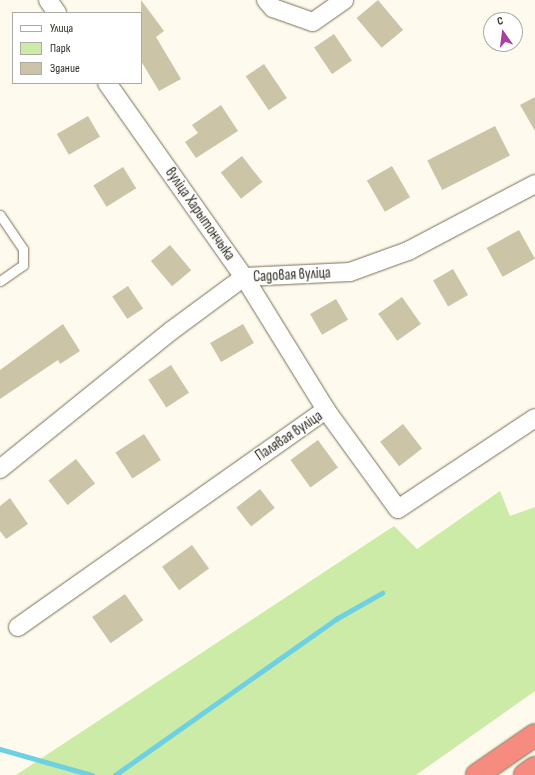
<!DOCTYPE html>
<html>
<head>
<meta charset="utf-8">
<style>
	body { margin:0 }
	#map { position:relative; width:535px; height:775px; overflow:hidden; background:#fefaee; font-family:"Sofia Sans Condensed",sans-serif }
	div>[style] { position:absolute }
	.green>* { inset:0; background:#cbeba7 }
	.stream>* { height:4.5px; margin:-2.25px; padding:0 2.25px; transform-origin:2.25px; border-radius:2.25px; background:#6ed1e3 }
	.building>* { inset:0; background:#ccc4a6; transform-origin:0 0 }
	.roads { filter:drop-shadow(0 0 1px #787055) drop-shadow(0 0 1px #787055) }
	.service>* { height:9px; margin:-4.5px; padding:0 4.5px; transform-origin:4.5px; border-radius:4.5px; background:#fff }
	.minor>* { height:18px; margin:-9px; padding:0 9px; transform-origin:9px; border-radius:9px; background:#fff }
	.trunk>* { height:22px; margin:-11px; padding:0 11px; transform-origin:11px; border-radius:11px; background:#f68c7f }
	span { translate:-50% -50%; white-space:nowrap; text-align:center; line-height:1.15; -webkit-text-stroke:3px #fff; paint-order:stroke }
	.street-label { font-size:15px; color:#2f2c20 }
	.legend { position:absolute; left:12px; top:12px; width:130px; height:72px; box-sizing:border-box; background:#fff; border:1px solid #acaba6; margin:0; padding:5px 7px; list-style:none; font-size:12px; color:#2f2c20 }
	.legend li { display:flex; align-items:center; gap:8px; height:20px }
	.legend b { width:20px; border:1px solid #acaba6 }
	.north { position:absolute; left:483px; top:12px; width:40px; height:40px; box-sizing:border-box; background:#fff; border:1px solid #acaba6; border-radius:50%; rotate:346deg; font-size:11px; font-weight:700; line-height:16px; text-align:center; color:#2f2c20 }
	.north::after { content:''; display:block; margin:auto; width:14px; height:18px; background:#a83fa2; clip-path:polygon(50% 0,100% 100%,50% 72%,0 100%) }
</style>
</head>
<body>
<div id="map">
	<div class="green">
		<i style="clip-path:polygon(500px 491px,510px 516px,535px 507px,535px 691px,416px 775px,16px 775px,394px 526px,417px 549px)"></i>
	</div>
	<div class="stream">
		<i style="left:0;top:749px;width:96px;rotate:15.8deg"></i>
		<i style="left:115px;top:775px;width:271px;rotate:-35.2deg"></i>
		<i style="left:336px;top:619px;width:53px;rotate:-29.5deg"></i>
	</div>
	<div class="building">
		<i style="clip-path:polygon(141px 0,164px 31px,156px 37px,181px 79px,159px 91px,141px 61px)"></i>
		<i style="left:378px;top:0;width:39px;height:28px;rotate:50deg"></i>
		<i style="left:334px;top:34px;width:32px;height:24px;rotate:56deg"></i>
		<i style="left:264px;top:64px;width:41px;height:22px;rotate:56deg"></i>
		<i style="clip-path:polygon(535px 97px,535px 131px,520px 105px)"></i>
		<i style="clip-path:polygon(221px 105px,238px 131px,196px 158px,185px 142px,198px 133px,192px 125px)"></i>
		<i style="left:88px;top:116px;width:24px;height:36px;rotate:60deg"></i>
		<i style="left:495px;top:126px;width:33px;height:76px;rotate:63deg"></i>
		<i style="left:242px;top:156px;width:33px;height:27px;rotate:52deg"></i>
		<i style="left:392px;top:166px;width:36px;height:29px;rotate:60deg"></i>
		<i style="left:123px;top:167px;width:25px;height:35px;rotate:58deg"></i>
		<i style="left:519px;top:230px;width:33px;height:37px;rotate:61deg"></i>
		<i style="left:170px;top:245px;width:33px;height:25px;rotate:50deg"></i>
		<i style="left:453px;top:269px;width:30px;height:23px;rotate:60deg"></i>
		<i style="left:128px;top:286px;width:27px;height:19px;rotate:56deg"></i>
		<i style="left:402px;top:297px;width:33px;height:29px;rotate:55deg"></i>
		<i style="left:336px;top:299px;width:24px;height:30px;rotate:60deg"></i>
		<i style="clip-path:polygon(63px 324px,80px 351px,60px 364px,58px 360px,0 399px,0 370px)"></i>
		<i style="left:243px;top:324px;width:22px;height:38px;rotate:60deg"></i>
		<i style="left:171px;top:365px;width:33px;height:27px;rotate:57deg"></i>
		<i style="left:403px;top:424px;width:31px;height:29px;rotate:52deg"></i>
		<i style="left:144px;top:434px;width:31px;height:34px;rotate:57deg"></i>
		<i style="left:318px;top:440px;width:34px;height:34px;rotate:54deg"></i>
		<i style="left:76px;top:459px;width:31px;height:35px;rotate:52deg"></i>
		<i style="left:260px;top:489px;width:24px;height:30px;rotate:52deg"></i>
		<i style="clip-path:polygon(10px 498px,28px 524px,6px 539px,0 531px,0 506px)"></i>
		<i style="left:192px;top:545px;width:29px;height:37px;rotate:54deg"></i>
		<i style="left:125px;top:594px;width:32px;height:40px;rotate:55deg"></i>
	</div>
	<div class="roads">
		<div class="service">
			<i style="left:0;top:215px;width:41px;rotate:55.9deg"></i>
			<i style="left:23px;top:249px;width:16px;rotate:90deg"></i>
			<i style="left:23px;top:265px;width:28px;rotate:145deg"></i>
		</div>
		<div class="minor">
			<i style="left:48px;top:0;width:16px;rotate:55deg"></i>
			<i style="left:266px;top:0;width:11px;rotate:49deg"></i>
			<i style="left:273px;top:8px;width:42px;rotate:19.3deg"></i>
			<i style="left:313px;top:22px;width:38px;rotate:-35deg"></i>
			<i style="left:107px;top:83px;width:237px;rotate:54.8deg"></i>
			<i style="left:244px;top:277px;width:156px;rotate:58.3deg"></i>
			<i style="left:0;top:469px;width:220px;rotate:-38.9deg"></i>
			<i style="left:171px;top:331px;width:91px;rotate:-36.5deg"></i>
			<i style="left:244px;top:277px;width:106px;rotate:-2.7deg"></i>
			<i style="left:350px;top:272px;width:62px;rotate:-19.9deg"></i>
			<i style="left:408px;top:251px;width:144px;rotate:-27.8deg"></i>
			<i style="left:18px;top:627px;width:377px;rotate:-35.2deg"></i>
			<i style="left:326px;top:410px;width:122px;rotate:54deg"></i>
			<i style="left:398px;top:509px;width:164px;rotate:-33.6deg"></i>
		</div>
		<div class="trunk">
			<i style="left:477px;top:775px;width:70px;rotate:-34.6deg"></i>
			<i style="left:525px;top:775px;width:12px;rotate:-35deg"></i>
		</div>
	</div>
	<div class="street-label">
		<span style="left:200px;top:214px;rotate:55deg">вуліца Харытончыка</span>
		<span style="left:292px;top:275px;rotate:-3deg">Садовая вуліца</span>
		<span style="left:289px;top:436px;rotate:-34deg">Палявая вуліца</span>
	</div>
	<ul class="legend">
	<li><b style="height:5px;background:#fff"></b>Улица</li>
	<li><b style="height:11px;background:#cbeba7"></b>Парк</li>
	<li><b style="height:11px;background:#ccc4a6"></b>Здание</li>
	</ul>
	<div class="north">С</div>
</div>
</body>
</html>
